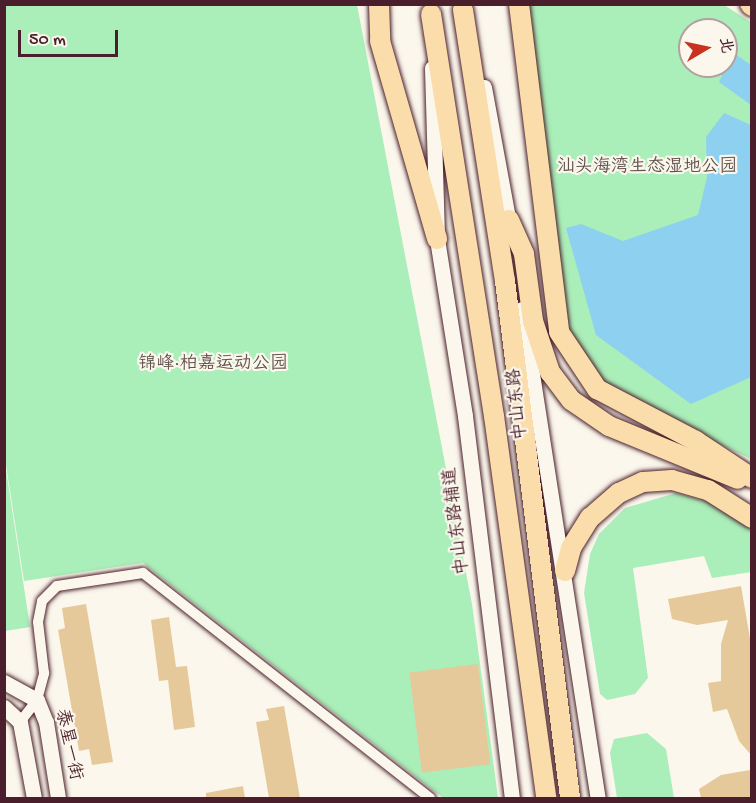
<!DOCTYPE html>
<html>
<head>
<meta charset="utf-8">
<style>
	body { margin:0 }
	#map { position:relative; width:756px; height:803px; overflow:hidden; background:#fbf7ec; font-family:"Gochi Hand","LXGW WenKai TC",sans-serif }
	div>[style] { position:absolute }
	.green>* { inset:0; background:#aaeeb9 }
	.water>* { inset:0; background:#8dd0ef }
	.building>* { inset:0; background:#e6c99a; transform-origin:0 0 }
	.roads { filter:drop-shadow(0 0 2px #4a1f2b) drop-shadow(0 0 2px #4a1f2b) }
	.street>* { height:10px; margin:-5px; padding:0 5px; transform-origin:5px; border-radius:5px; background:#fbf7ec }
	.secondary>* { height:15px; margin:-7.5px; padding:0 7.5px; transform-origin:7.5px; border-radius:7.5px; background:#fbf7ec }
	.highway>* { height:20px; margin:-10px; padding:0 10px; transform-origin:10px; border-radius:10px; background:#faddab }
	span { translate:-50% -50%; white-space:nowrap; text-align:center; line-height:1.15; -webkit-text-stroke:4.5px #fbf7ec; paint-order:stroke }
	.park-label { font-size:18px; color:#62534e }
	.street-label { font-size:18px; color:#4a1f2b }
	.frame { position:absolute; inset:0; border:6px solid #4a1f2b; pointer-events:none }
	.north { position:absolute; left:678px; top:18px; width:60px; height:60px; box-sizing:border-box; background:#fbf7ec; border:2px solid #b4a19f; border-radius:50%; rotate:81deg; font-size:16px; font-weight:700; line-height:24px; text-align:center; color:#4a1f2b }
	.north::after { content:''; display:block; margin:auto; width:21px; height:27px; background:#c8321e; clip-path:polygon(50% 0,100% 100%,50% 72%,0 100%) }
	.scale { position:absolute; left:18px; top:30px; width:100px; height:27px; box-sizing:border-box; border:3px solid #4a1f2b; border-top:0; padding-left:8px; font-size:18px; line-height:21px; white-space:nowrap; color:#4a1f2b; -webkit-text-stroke:4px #fbf7ec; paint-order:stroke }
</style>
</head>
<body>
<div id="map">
	<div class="green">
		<i style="clip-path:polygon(4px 5px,357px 5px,472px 604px,498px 798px,443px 798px,143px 563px,24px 581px,4px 452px)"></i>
		<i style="clip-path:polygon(evenodd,528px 5px,724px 5px,751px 22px,751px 459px,633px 403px,603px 382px,566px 327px,528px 5px,690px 30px,726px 30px,726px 66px,690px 66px,690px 30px)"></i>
		<i style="clip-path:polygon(5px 463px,30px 627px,5px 631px,4px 631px)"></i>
		<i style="clip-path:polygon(676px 493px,720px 505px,751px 527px,751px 572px,712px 578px,704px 556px,633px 568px,648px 678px,635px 694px,607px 700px,600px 694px,584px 593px,590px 554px,599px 534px,625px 508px)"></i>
		<i style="clip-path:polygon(647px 733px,666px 749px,674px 798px,617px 798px,610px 753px,614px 739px)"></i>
	</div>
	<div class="water">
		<i style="clip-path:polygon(732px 52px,751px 65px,751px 105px,719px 82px)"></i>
		<i style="clip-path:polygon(724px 113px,751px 125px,751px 377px,691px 404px,596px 335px,566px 228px,581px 224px,623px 241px,698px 215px,707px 177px,706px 137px)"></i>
	</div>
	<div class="building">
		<i style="clip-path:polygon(741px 586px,752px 650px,752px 756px,739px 741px,727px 709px,713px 712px,708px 683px,721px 681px,721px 644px,728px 620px,697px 625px,672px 619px,668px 599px)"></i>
		<i style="clip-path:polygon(86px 604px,113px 762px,92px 765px,89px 749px,79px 751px,58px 630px,65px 628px,62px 608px)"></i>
		<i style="clip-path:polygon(169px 617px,176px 667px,187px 666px,195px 727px,174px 730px,168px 680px,159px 681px,151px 620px)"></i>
		<i style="left:478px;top:664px;width:101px;height:69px;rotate:83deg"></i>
		<i style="clip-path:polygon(284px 706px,300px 798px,269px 798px,256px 722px,269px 720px,266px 709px)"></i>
		<i style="clip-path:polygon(750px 770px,752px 798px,701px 798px,699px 789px,721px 775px)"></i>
		<i style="clip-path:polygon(243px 786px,245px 798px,206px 798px,206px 793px)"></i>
	</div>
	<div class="roads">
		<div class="street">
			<i style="left:20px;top:722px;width:28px;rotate:-52deg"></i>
			<i style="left:37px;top:700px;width:28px;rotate:-75deg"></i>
			<i style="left:44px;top:673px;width:51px;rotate:-96.7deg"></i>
			<i style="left:38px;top:622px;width:21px;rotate:-79deg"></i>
			<i style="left:42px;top:601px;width:21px;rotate:-45deg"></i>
			<i style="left:57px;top:586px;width:87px;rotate:-8.6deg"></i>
			<i style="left:143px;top:573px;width:365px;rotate:38.1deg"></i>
		</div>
		<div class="secondary">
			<i style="left:432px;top:68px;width:171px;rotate:88.3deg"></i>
			<i style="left:437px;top:239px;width:179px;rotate:81deg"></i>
			<i style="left:465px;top:416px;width:385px;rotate:83deg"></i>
			<i style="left:484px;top:87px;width:144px;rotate:79.6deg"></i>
			<i style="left:522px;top:309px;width:495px;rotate:81.2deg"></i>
			<i style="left:4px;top:682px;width:38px;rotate:29deg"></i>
			<i style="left:37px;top:700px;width:24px;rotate:68deg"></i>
			<i style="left:46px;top:722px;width:77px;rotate:81deg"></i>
			<i style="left:4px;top:707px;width:22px;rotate:43deg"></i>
			<i style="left:20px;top:722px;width:77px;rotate:79.6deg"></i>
		</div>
		<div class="highway">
			<i style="left:379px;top:4px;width:37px;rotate:88deg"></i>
			<i style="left:380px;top:41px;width:206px;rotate:73.9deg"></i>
			<i style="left:519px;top:4px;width:330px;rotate:83deg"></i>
			<i style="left:559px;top:332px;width:69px;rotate:56.3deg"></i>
			<i style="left:597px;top:389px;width:112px;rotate:27.7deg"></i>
			<i style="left:696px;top:441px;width:67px;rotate:33.5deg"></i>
			<i style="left:750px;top:4px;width:3px;rotate:45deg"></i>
			<i style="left:463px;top:10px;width:274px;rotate:81.2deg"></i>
			<i style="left:505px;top:281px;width:521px;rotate:82.83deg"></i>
			<i style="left:431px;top:14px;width:407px;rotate:81.1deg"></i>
			<i style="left:494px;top:416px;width:386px;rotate:82.2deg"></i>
			<i style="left:509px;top:220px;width:37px;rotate:66deg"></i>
			<i style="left:524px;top:254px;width:68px;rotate:82.3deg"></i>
			<i style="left:533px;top:321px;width:54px;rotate:71.6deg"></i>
			<i style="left:550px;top:372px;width:35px;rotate:53deg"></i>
			<i style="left:571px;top:400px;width:46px;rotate:34.4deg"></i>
			<i style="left:609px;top:426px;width:139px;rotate:22.3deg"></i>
			<i style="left:565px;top:571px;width:24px;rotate:-75deg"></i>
			<i style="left:571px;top:548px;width:36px;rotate:-58deg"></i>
			<i style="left:590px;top:518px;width:38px;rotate:-41deg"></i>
			<i style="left:619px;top:493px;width:26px;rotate:-25deg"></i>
			<i style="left:643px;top:482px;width:29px;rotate:-4deg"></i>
			<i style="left:672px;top:480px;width:37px;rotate:16deg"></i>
			<i style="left:708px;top:490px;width:52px;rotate:32.5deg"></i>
		</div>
	</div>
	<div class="park-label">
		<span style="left:647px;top:168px">汕头海湾生态湿地公园</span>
		<span style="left:213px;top:365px">锦峰·柏嘉运动公园</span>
	</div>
	<div class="street-label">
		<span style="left:519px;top:404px;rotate:-96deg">中山东路</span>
		<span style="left:458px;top:521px;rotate:-97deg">中山东路辅道</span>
		<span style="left:67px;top:745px;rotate:78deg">泰星一街</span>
	</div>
	<div class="frame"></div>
	<div class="north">北</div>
	<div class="scale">50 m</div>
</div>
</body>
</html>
